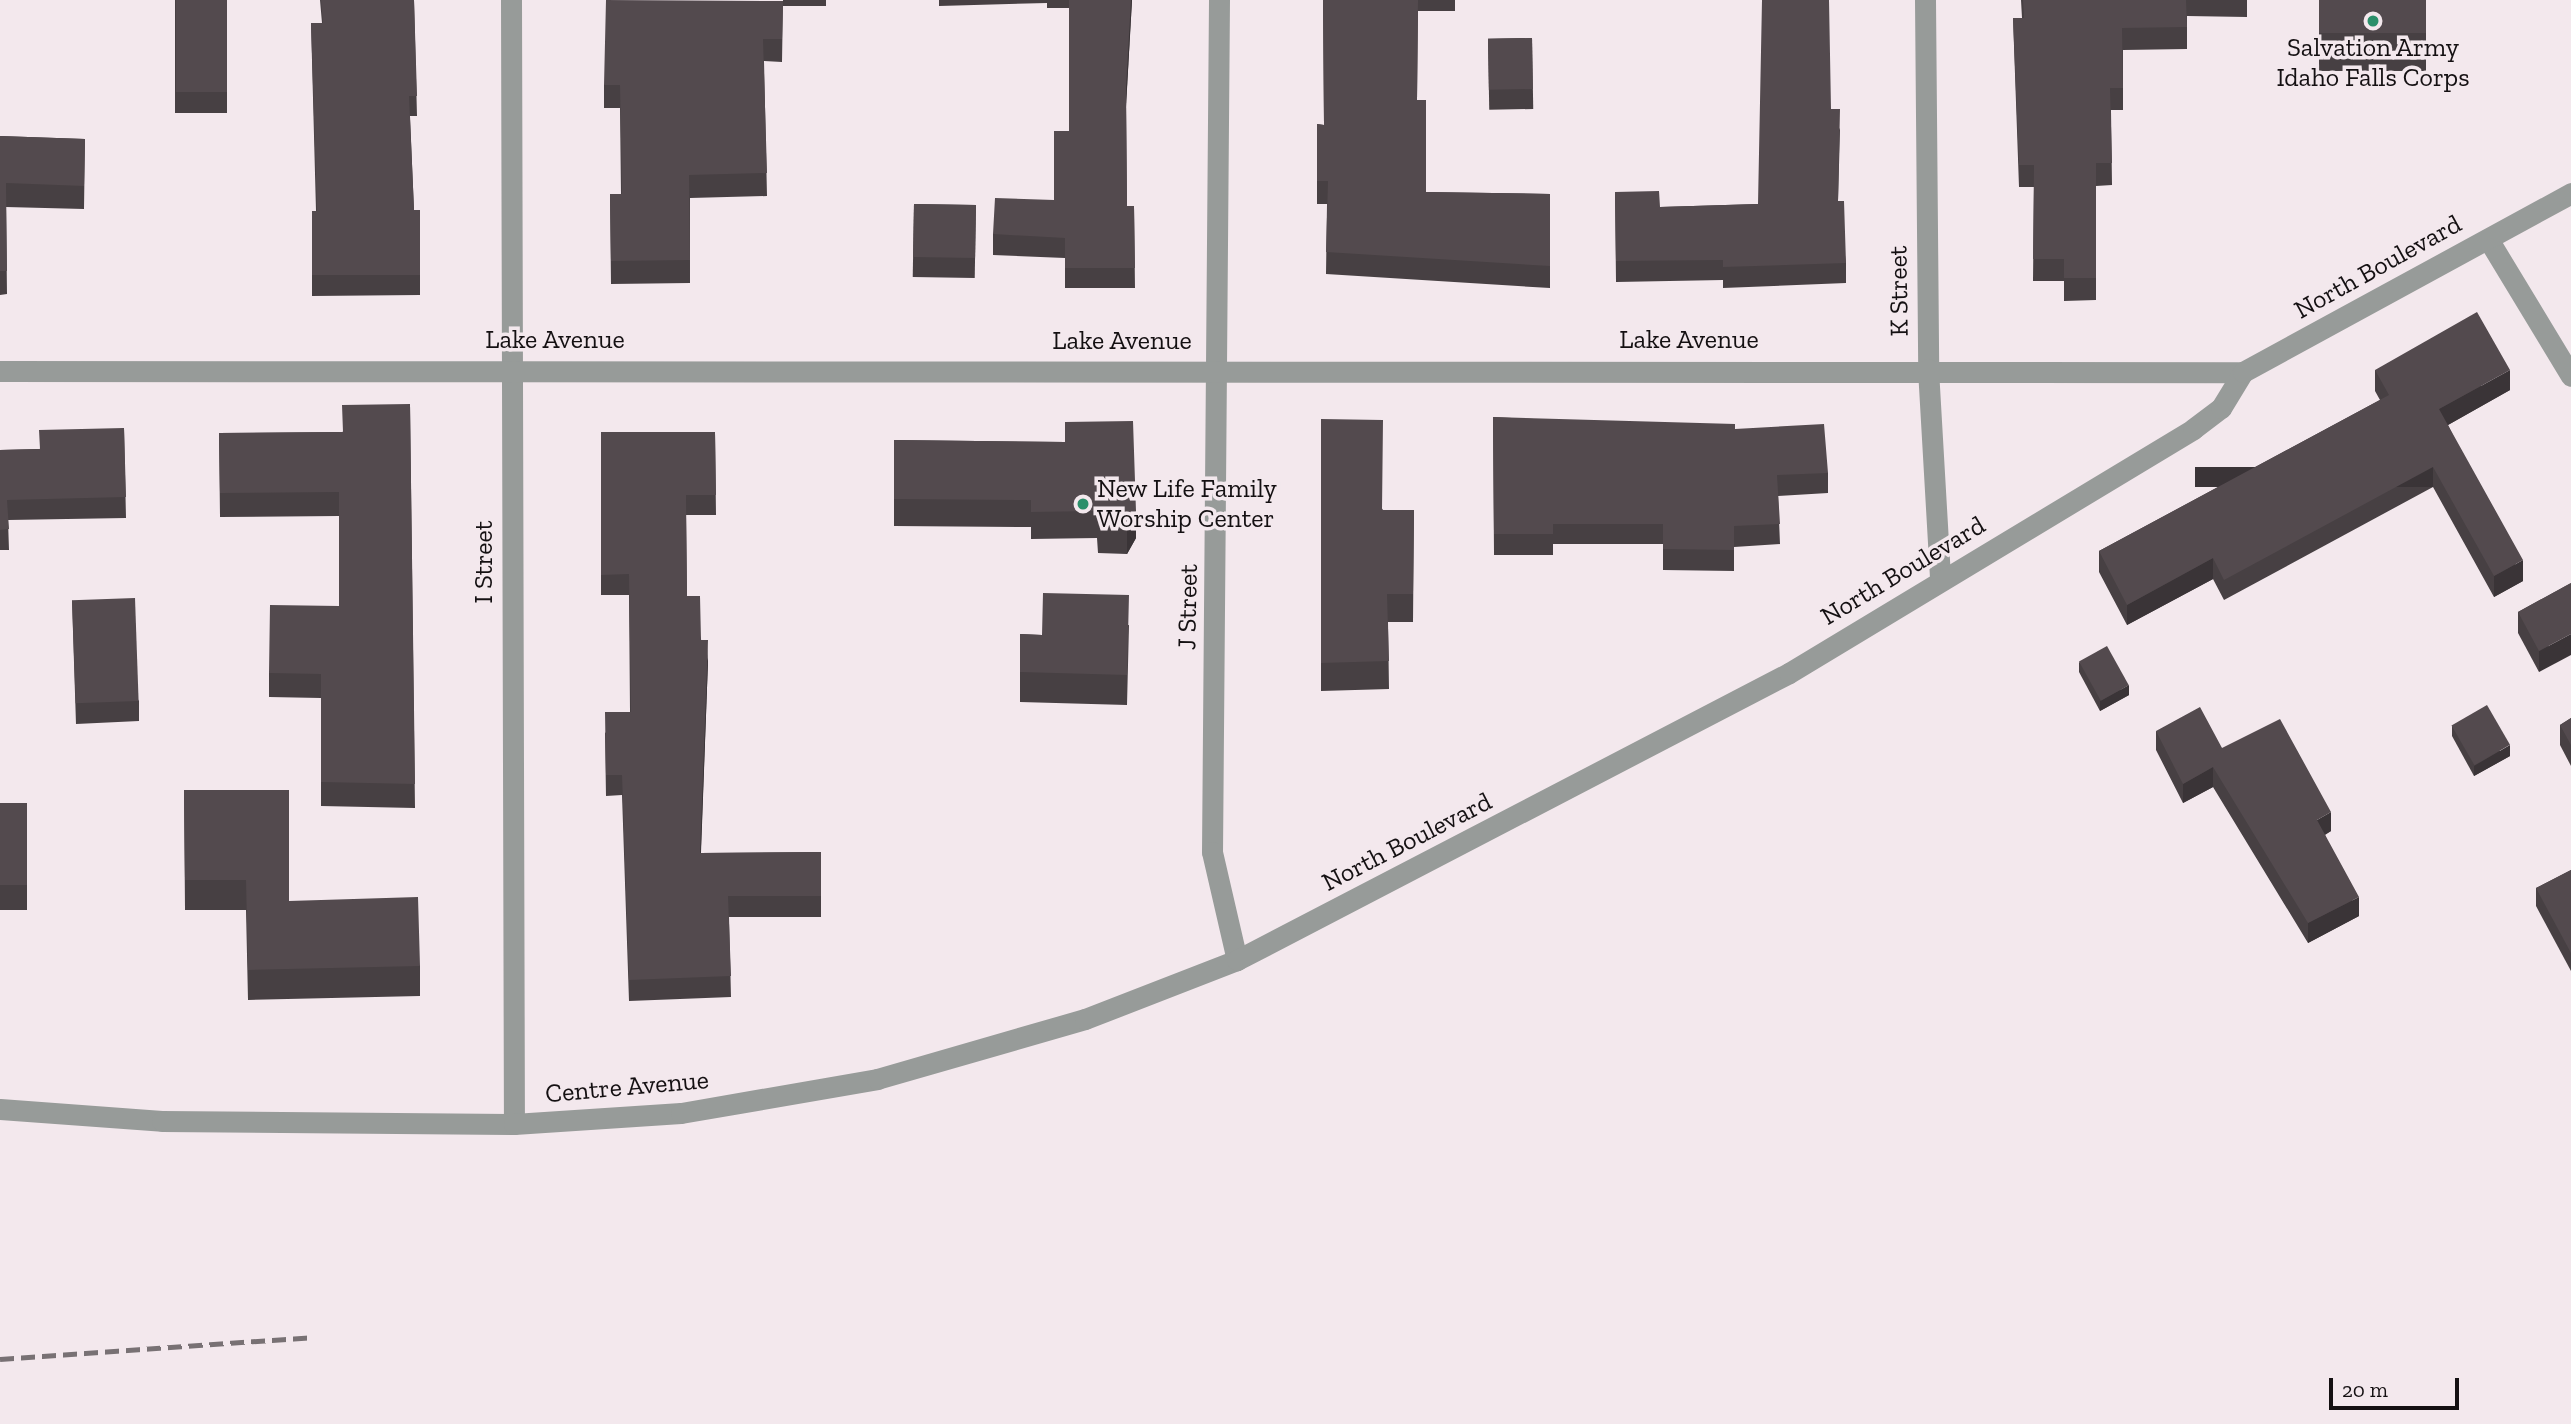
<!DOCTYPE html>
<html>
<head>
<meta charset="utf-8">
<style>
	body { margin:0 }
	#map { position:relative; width:2571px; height:1424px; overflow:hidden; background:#f3e8ed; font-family:"Zilla Slab",serif }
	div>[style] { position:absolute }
	.minor>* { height:21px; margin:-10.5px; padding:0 10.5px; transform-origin:10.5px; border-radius:10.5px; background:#979b99 }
	.rail>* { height:5px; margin-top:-2.5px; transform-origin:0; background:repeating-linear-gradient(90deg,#787174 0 14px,transparent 0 21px) }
	.wall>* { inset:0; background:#474043; transform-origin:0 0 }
	.shaded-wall>* { inset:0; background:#3a3437; transform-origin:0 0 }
	.building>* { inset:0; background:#534a4e; transform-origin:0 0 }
	.dots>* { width:19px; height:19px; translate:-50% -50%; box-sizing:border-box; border:4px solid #f3e8ed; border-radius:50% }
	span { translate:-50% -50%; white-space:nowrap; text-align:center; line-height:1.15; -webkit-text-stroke:7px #f3e8ed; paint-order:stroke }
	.poi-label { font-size:26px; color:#141012 }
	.left { translate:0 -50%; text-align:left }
	.street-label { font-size:26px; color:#141012 }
	.scale { position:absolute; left:2329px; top:1378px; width:130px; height:32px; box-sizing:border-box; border:4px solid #141012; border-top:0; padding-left:9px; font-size:21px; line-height:24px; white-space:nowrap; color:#141012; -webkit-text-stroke:5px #f3e8ed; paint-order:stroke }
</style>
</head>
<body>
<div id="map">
	<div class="minor">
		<i style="left:511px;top:0;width:1124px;rotate:89.85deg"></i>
		<i style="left:1219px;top:0;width:852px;rotate:90.47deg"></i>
		<i style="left:1212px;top:852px;width:111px;rotate:77deg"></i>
		<i style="left:1925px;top:0;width:369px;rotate:89.5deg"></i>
		<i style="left:1928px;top:369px;width:211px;rotate:86.7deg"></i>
		<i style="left:2488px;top:239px;width:160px;rotate:58.8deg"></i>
		<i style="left:0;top:371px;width:2243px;rotate:0.03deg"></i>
		<i style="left:0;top:1109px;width:162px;rotate:4.2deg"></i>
		<i style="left:162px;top:1121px;width:352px;rotate:0.5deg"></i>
		<i style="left:514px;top:1124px;width:167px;rotate:-3.8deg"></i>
		<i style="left:681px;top:1113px;width:199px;rotate:-9.8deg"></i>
		<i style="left:877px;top:1079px;width:216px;rotate:-16.1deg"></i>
		<i style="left:1085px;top:1019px;width:163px;rotate:-21.2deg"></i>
		<i style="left:1237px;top:960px;width:622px;rotate:-27.47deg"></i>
		<i style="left:1789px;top:673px;width:472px;rotate:-31.1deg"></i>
		<i style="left:2193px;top:429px;width:35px;rotate:-37deg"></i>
		<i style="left:2221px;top:408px;width:42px;rotate:-58.6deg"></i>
		<i style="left:2243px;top:372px;width:374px;rotate:-28.6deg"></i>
	</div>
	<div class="rail">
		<i style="left:0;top:1359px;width:313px;rotate:-4deg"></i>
	</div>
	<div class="wall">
		<i style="left:175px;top:0;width:52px;height:113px"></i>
		<i style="clip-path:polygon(320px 0,414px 0,417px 116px,410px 116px,414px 210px,420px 210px,420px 295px,312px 296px,312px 211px,316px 211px,311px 23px,322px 23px)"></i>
		<i style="left:783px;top:0;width:43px;height:6px"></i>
		<i style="clip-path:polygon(939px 0,1132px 0,1126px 104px,1127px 206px,1134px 206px,1135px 288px,1065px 288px,1065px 258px,993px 255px,993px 234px,1054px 200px,1069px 131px,1069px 8px,1047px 8px,1047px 3px,939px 6px)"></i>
		<i style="clip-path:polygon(1323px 0,1455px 0,1455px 11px,1418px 11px,1417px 100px,1426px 192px,1550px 194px,1550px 288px,1326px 274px,1327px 204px,1317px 204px,1317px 124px,1324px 125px)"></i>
		<i style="clip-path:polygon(2021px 0,2247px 0,2247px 17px,2187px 16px,2187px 49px,2123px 50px,2123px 110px,2111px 110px,2112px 185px,2096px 186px,2096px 300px,2064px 301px,2064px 281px,2033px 281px,2034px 187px,2019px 187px,2013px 18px,2022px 18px)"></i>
		<i style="left:2319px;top:0;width:107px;height:71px"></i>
		<i style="clip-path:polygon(783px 1px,782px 62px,764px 61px,767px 196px,690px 198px,690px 283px,611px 284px,610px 194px,621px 194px,620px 108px,604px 108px,604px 85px)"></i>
		<i style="left:1532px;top:38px;width:71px;height:44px;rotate:89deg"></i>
		<i style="clip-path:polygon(1831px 109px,1840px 130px,1838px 201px,1846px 263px,1846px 283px,1723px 288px,1723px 280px,1616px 282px,1615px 192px,1660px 207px,1758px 204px)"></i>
		<i style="clip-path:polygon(0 136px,85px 139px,84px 209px,6px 207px,7px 294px,0 295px)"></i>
		<i style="left:914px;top:204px;width:62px;height:73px;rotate:1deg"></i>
		<i style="clip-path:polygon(2375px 370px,2510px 390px,2448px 425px,2523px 581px,2494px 597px,2433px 487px,2224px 600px,2213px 579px,2127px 625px,2099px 572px,2099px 551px,2380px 400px,2375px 391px)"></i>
		<i style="clip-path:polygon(410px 404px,415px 808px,321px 806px,321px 698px,269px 697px,269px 673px,339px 606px,339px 516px,220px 517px,219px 433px,342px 432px)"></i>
		<i style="clip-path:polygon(1493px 417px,1735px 429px,1828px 473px,1828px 493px,1778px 496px,1780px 544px,1734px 547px,1734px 571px,1663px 570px,1663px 544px,1553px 544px,1553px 555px,1494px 555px)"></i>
		<i style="clip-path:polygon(1321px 419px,1383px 510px,1414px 510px,1413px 622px,1388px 622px,1389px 689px,1321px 691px)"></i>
		<i style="clip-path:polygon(124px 428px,126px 518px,8px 520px,9px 550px,0 550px,0 450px,39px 449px)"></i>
		<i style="clip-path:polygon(601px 432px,715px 432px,716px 515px,686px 515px,687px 596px,708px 661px,701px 853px,821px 852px,821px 917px,729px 917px,731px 997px,629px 1001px,622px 795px,606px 796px,605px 733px,630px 712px,629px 595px,601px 595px)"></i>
		<i style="clip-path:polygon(894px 440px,1065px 442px,1136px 538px,1127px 554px,1098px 553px,1097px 538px,1031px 539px,1031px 527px,894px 526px)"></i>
		<i style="clip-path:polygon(2571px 583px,2539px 672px,2518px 633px,2518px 612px)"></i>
		<i style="clip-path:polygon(72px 600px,139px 701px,139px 721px,76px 724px)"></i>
		<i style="clip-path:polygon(1129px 625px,1127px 705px,1020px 702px,1020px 634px,1042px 635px)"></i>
		<i style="clip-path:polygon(2079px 662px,2129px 695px,2100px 711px,2079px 672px)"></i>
		<i style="clip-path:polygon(2571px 718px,2571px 766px,2560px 745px,2560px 725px)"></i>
		<i style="clip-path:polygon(2452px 726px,2510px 756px,2474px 776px,2452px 736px)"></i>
		<i style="clip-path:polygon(2156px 731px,2222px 748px,2331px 831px,2325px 835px,2359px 916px,2308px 943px,2213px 787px,2183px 803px,2156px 750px)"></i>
		<i style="clip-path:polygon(184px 790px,289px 901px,420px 966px,420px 996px,248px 1000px,246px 910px,185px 910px)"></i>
		<i style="left:0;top:803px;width:27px;height:107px"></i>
		<i style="clip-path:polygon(2571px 870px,2571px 971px,2536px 906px,2536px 888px)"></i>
	</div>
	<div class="shaded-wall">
		<i style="clip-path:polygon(1131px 0,1132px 0,1126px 107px,1126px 87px)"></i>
		<i style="clip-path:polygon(2510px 370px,2510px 390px,2439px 430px,2439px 409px)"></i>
		<i style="left:2433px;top:467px;width:20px;height:238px;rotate:90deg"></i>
		<i style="clip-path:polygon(1136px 511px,1136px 538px,1127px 554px,1127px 527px)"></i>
		<i style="clip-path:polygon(2213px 558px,2213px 579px,2127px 625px,2127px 605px)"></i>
		<i style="clip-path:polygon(2523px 560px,2523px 581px,2494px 597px,2494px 576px)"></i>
		<i style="clip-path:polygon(2571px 634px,2571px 655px,2539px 672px,2539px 651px)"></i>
		<i style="clip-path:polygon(708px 640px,708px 661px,700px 873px,700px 853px)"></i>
		<i style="clip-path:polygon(2129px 685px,2129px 695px,2100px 711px,2100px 701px)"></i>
		<i style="clip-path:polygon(2510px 745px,2510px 756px,2474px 776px,2474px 766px)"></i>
		<i style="clip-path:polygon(2213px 767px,2213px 787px,2183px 803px,2183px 784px)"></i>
		<i style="clip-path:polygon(2331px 812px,2331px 831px,2317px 839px,2317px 820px)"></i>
		<i style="clip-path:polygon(2359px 897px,2359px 916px,2308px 943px,2308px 923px)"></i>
	</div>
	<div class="building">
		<i style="left:176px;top:0;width:51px;height:92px"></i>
		<i style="clip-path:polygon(321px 0,414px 0,417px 96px,409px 96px,414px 210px,420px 210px,420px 275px,312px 275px,312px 211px,317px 211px,311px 23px,323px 23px)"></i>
		<i style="clip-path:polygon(606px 0,783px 1px,782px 39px,763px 39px,767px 173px,689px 175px,690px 260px,611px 261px,610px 194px,622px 194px,620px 85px,604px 85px)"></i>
		<i style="clip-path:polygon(1069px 0,1131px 0,1126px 87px,1127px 206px,1134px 206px,1135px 268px,1065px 268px,1065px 238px,993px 234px,995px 198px,1054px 200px,1054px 131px,1069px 131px)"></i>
		<i style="clip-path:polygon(1323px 0,1418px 0,1417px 100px,1426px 100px,1426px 192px,1550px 194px,1550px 266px,1326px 252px,1328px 181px,1317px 181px,1317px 124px,1324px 125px)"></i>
		<i style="clip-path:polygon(1762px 0,1829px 0,1831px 109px,1840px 109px,1838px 201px,1844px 201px,1846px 263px,1723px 267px,1723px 260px,1616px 261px,1615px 192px,1659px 191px,1660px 207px,1758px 204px)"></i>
		<i style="clip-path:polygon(2023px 0,2186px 0,2187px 27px,2122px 28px,2123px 88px,2110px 88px,2112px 163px,2096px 163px,2096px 278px,2064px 278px,2064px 259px,2033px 259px,2034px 165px,2019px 165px,2013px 18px,2024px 18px)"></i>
		<i style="left:2319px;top:0;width:107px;height:33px"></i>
		<i style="left:1532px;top:38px;width:51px;height:44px;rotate:89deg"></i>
		<i style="clip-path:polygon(0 136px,85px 139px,84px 186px,6px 183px,7px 271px,0 271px)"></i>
		<i style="left:914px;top:204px;width:62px;height:53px;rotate:1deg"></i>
		<i style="clip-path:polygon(2477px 312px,2510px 370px,2439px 409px,2523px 560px,2494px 576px,2433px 467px,2224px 580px,2213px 558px,2127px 605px,2099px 551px,2389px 395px,2375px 370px)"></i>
		<i style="clip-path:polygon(410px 404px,415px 784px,321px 782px,321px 674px,269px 673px,270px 605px,339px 606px,339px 492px,220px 493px,219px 433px,343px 432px,342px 405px)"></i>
		<i style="clip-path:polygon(1493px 417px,1735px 424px,1735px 429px,1824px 424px,1828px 473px,1777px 475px,1780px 524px,1734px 526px,1734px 550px,1663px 549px,1663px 524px,1553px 524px,1553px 534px,1494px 534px)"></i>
		<i style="clip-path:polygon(1321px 419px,1383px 420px,1382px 510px,1414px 510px,1413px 594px,1387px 594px,1389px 661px,1321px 663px)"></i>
		<i style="clip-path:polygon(1133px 421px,1136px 511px,1127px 527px,1098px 526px,1097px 511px,1031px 512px,1031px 500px,894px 499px,894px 440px,1065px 442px,1065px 422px)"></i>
		<i style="clip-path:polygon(124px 428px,126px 497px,7px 500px,9px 529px,0 530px,0 450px,40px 449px,39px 430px)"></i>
		<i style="clip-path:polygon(601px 432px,715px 432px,716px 495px,686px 495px,687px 596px,700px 596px,701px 640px,708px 640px,700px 853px,821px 852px,821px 896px,728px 896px,731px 976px,629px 980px,622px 775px,606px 775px,605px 712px,631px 712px,629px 574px,601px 575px)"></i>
		<i style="clip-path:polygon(2571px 583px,2571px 634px,2539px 651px,2518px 612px)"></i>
		<i style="clip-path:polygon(1043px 593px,1129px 595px,1127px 675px,1020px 672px,1020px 634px,1042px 635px)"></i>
		<i style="left:135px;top:598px;width:103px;height:63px;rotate:88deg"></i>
		<i style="left:2107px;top:646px;width:45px;height:32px;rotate:61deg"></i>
		<i style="left:2487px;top:705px;width:46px;height:41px;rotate:60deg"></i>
		<i style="clip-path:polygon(2200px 707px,2222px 748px,2280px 719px,2331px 812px,2317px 820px,2359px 897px,2308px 923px,2213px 767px,2183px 784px,2156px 731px)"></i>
		<i style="clip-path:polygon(2571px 718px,2571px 745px,2560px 725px)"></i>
		<i style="clip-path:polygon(184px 790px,289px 790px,289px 901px,418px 897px,420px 966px,248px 970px,246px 880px,185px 880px)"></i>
		<i style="left:0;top:803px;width:27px;height:82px"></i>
		<i style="clip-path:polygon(2571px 870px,2571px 953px,2536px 888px)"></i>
	</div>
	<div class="dots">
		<i style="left:2373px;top:21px;background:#2b8f6a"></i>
		<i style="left:1083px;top:504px;background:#2b8f6a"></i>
	</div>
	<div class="poi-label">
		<span style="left:2373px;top:63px">Salvation Army<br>Idaho Falls Corps</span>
		<span class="left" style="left:1097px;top:504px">New Life Family<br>Worship Center</span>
	</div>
	<div class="street-label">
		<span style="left:2378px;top:267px;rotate:-29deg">North Boulevard</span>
		<span style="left:1899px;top:291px;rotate:-91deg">K Street</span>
		<span style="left:555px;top:340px">Lake Avenue</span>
		<span style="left:1689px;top:340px">Lake Avenue</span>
		<span style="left:1122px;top:341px">Lake Avenue</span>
		<span style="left:484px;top:562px;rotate:-90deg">I Street</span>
		<span style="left:1903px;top:571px;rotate:-31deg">North Boulevard</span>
		<span style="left:1188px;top:607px;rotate:-89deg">J Street</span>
		<span style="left:1407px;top:842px;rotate:-27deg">North Boulevard</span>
		<span style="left:627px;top:1087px;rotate:-5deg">Centre Avenue</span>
	</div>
	<div class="scale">20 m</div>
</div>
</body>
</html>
